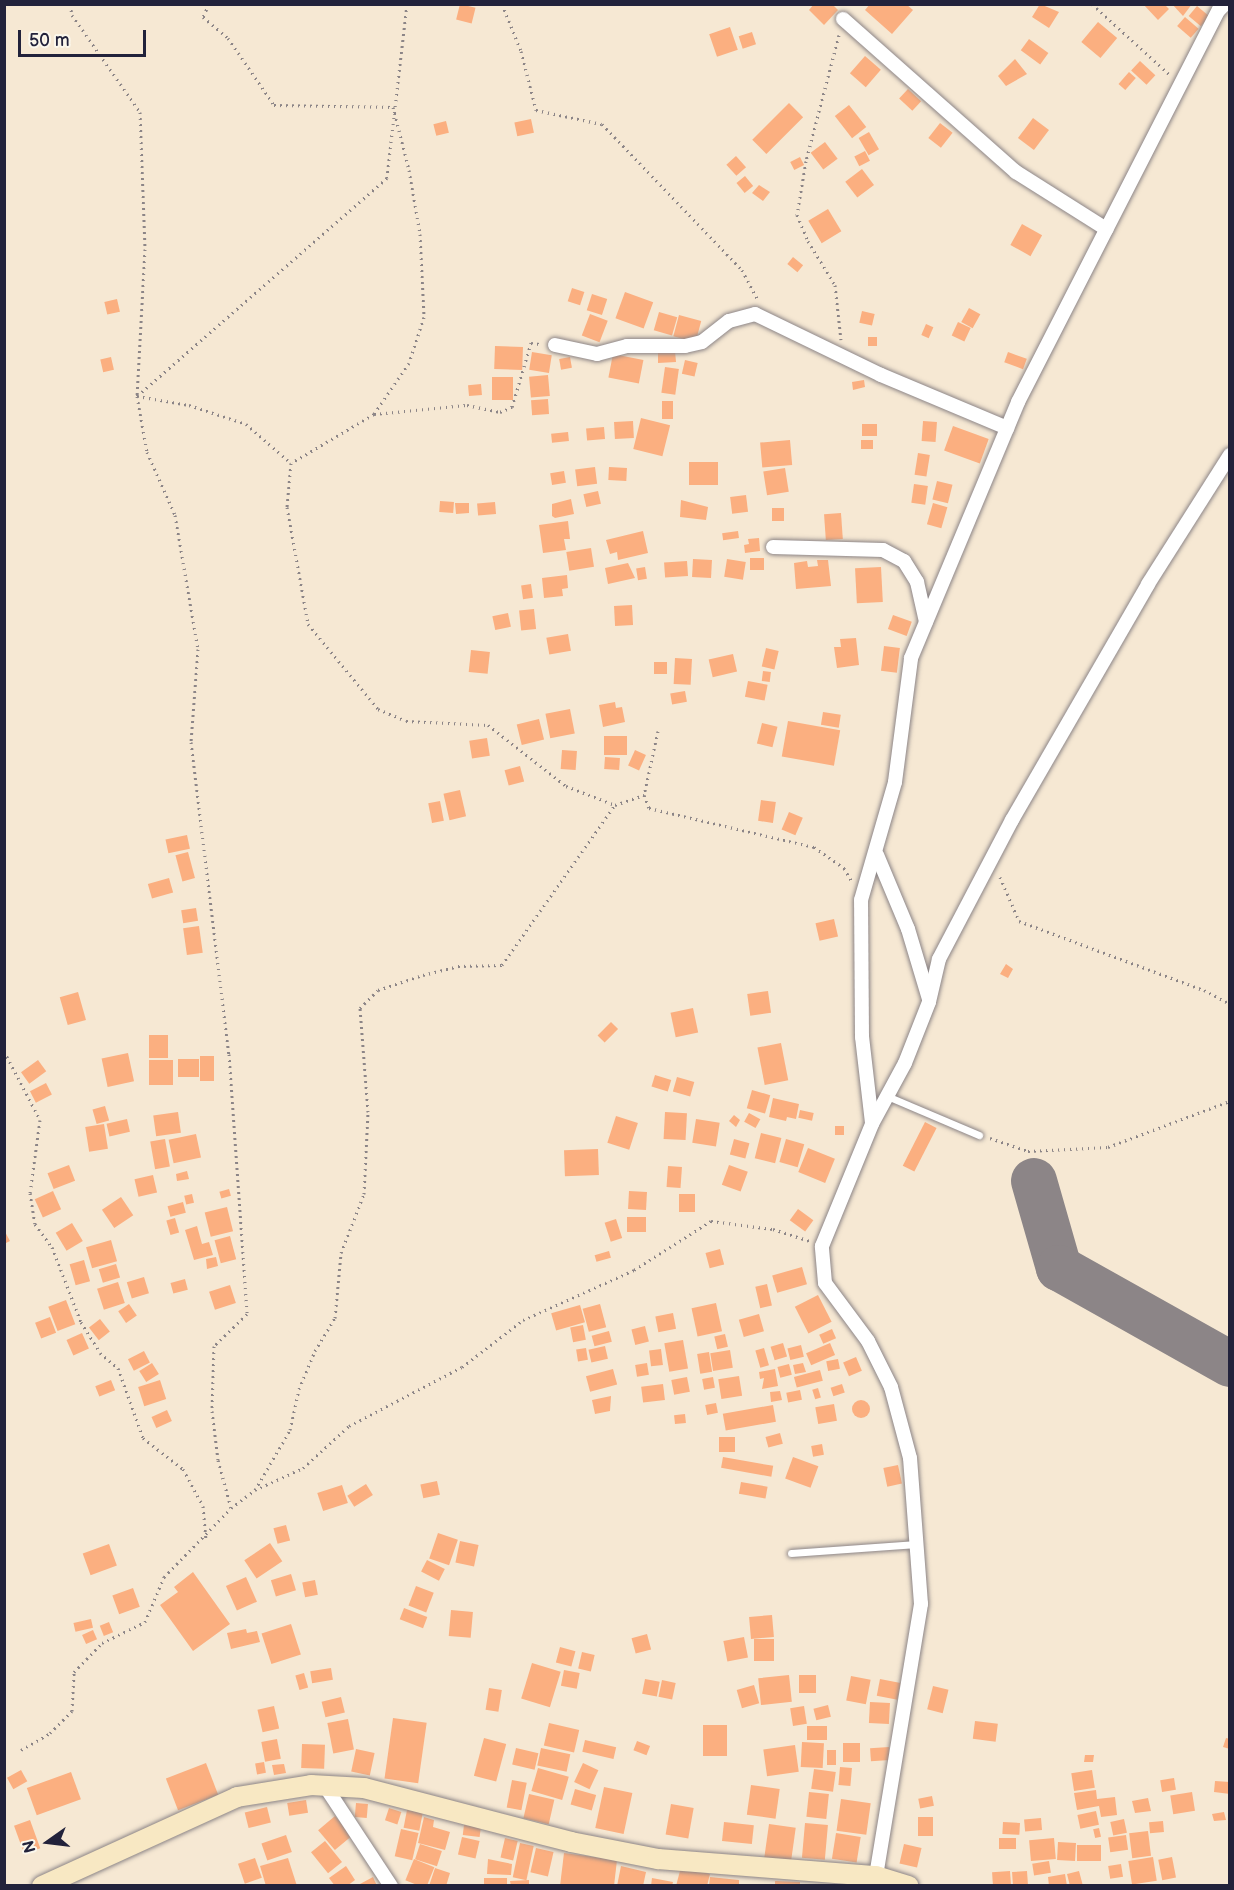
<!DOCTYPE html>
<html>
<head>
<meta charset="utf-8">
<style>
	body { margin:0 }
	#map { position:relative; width:1234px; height:1890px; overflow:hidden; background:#f6e8d3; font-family:"Balsamiq Sans",sans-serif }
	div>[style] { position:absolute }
	.taxiway>* { height:46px; margin:-23px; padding:0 23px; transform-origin:23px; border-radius:23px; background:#8c8587 }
	.building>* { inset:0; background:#fbaf80; transform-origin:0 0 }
	.round { border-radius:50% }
	.path>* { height:3px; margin-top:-1.5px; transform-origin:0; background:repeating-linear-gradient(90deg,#8c8587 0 1.5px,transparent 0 6px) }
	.roads { filter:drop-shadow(0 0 2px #8c8587) drop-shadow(0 0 2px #8c8587) }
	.lane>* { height:7px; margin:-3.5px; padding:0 3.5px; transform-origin:3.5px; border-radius:3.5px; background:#fff }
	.street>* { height:14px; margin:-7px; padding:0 7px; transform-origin:7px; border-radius:7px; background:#fff }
	.secondary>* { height:20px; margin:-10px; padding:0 10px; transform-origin:10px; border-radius:10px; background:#f8e8c3 }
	span { translate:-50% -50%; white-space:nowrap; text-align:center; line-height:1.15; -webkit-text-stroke:4.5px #fbf7ec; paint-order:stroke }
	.frame { position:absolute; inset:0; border:6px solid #22223b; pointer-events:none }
	.north { position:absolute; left:18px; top:1812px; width:60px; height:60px; -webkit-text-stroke:4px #fbf7ec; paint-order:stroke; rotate:256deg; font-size:16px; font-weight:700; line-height:24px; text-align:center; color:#22223b }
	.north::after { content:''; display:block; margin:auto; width:21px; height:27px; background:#22223b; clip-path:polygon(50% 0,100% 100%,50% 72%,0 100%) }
	.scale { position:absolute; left:18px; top:30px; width:128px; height:27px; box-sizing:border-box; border:3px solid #22223b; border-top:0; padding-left:8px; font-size:18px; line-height:21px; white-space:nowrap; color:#22223b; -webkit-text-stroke:4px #fbf7ec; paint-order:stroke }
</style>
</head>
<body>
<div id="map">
	<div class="taxiway">
		<i style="left:1034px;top:1181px;width:91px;rotate:74deg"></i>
		<i style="left:1059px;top:1268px;width:196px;rotate:29.3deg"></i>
	</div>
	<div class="building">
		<i style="left:460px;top:4px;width:16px;height:16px;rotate:14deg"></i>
		<i style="clip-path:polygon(814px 4px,832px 4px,838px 10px,824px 25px,809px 10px)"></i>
		<i style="clip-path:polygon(870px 4px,906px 4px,913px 10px,892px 34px,865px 10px)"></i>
		<i style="clip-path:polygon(1040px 4px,1059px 12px,1049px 28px,1032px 17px)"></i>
		<i style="clip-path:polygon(1143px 4px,1164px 4px,1169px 9px,1158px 20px)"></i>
		<i style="clip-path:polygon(1172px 4px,1192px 4px,1183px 16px)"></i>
		<i style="left:1197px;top:6px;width:16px;height:13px;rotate:40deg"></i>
		<i style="left:1185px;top:17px;width:18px;height:12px;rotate:41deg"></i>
		<i style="left:1098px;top:22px;width:25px;height:26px;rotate:40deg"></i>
		<i style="left:730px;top:27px;width:24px;height:22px;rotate:71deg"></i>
		<i style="left:752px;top:32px;width:13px;height:14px;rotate:72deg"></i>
		<i style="left:1029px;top:39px;width:24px;height:14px;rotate:36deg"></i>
		<i style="left:865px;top:56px;width:21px;height:23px;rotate:41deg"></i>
		<i style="clip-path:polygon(1015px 59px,1027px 74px,1006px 86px,998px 76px)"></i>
		<i style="left:1140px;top:61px;width:21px;height:13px;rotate:43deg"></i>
		<i style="left:1129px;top:72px;width:9px;height:16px;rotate:41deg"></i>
		<i style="left:908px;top:89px;width:18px;height:13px;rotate:43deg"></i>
		<i style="left:789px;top:103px;width:20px;height:52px;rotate:45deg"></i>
		<i style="left:849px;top:105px;width:28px;height:18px;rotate:52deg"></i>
		<i style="left:1033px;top:118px;width:20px;height:25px;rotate:37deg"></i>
		<i style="left:531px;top:119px;width:14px;height:17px;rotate:78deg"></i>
		<i style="left:446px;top:121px;width:12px;height:13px;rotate:76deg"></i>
		<i style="left:940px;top:123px;width:16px;height:19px;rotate:38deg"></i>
		<i style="left:869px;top:132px;width:20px;height:12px;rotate:60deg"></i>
		<i style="left:825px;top:142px;width:21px;height:18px;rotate:53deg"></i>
		<i style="left:865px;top:151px;width:11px;height:12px;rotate:63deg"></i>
		<i style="left:736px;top:156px;width:15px;height:13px;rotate:48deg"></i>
		<i style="left:800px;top:157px;width:9px;height:11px;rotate:63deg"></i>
		<i style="left:862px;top:169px;width:20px;height:21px;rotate:53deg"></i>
		<i style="left:745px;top:176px;width:13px;height:11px;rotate:51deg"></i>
		<i style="clip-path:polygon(759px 185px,770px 192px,763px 201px,752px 193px)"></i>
		<i style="left:828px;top:209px;width:26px;height:23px;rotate:59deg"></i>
		<i style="left:1022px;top:224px;width:23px;height:24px;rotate:29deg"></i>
		<i style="left:793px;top:257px;width:13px;height:9px;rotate:39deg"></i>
		<i style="left:572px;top:288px;width:13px;height:14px;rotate:18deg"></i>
		<i style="left:625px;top:292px;width:30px;height:28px;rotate:20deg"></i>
		<i style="left:592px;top:294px;width:16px;height:17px;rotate:18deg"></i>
		<i style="left:117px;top:299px;width:13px;height:13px;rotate:77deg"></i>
		<i style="left:969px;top:308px;width:13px;height:16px;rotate:29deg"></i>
		<i style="left:862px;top:311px;width:13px;height:12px;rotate:13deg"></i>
		<i style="left:659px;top:312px;width:19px;height:19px;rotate:16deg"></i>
		<i style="left:590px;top:314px;width:19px;height:23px;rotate:21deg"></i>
		<i style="left:679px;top:315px;width:23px;height:22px;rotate:15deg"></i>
		<i style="left:958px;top:322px;width:14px;height:15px;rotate:25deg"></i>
		<i style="left:926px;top:324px;width:8px;height:12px;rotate:23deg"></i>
		<i style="left:877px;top:337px;width:9px;height:9px;rotate:90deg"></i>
		<i style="left:495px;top:346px;width:28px;height:23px;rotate:2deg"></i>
		<i style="clip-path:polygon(675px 351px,676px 362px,658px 363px,658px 353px)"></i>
		<i style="left:532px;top:352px;width:20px;height:18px;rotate:9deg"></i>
		<i style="left:1008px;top:352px;width:20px;height:11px;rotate:20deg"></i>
		<i style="left:613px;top:354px;width:31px;height:24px;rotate:11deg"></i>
		<i style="left:111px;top:357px;width:13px;height:11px;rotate:77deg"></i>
		<i style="left:570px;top:357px;width:11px;height:11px;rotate:80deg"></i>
		<i style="left:685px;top:360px;width:13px;height:14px;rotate:13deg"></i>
		<i style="left:665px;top:367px;width:14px;height:26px;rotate:8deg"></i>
		<i style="left:548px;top:375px;width:21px;height:19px;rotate:85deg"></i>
		<i style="left:492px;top:377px;width:21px;height:23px"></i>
		<i style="clip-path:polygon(864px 380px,865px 387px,853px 390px,852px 382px)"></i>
		<i style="left:481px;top:384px;width:11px;height:13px;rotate:85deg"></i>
		<i style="left:548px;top:399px;width:15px;height:17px;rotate:86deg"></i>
		<i style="left:662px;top:401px;width:11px;height:18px"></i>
		<i style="left:641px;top:418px;width:30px;height:32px;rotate:14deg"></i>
		<i style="left:633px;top:421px;width:17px;height:19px;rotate:87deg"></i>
		<i style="left:923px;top:421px;width:14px;height:20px;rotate:4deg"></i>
		<i style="left:862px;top:424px;width:15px;height:12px"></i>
		<i style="left:953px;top:426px;width:38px;height:26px;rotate:20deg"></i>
		<i style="left:604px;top:427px;width:12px;height:18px;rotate:85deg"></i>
		<i style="left:568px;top:432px;width:9px;height:17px;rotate:84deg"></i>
		<i style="left:790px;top:440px;width:25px;height:30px;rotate:85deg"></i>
		<i style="left:861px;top:440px;width:12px;height:9px"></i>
		<i style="left:918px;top:453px;width:12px;height:22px;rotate:9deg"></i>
		<i style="left:689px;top:462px;width:29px;height:23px"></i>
		<i style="left:595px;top:467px;width:17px;height:20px;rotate:83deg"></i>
		<i style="left:609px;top:467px;width:18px;height:13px;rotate:3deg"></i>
		<i style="left:785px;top:468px;width:24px;height:22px;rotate:81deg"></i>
		<i style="left:564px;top:471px;width:12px;height:14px;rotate:81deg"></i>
		<i style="left:937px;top:481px;width:16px;height:19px;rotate:14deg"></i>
		<i style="left:914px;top:484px;width:14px;height:19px;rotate:8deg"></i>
		<i style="left:598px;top:491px;width:13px;height:15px;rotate:77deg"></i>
		<i style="left:746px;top:495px;width:17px;height:16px;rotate:83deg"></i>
		<i style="clip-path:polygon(571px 499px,574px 514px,555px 518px,552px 516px,552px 504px)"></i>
		<i style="clip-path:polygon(681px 500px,708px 507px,706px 520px,680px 517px)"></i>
		<i style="left:440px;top:501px;width:14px;height:11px;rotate:4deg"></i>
		<i style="left:495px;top:502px;width:12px;height:18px;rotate:85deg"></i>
		<i style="clip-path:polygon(455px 503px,469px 503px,469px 513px,456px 514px)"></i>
		<i style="left:933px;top:503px;width:15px;height:22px;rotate:16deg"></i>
		<i style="left:772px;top:508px;width:12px;height:13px"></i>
		<i style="left:841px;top:513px;width:26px;height:17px;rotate:86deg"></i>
		<i style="clip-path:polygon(568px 521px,570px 539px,564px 539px,566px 550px,543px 553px,539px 525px)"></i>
		<i style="clip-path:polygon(643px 531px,648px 553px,618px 560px,617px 552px,610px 554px,606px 540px)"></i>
		<i style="left:738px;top:531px;width:7px;height:16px;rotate:82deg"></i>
		<i style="clip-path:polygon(759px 538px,760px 551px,745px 553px,744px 545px,749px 544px,748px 539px)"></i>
		<i style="left:591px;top:548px;width:19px;height:25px;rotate:81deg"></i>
		<i style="left:750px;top:558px;width:14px;height:12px"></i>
		<i style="left:693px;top:559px;width:19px;height:18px;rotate:3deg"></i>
		<i style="left:727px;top:559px;width:19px;height:18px;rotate:9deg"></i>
		<i style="clip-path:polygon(817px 560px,828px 560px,831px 586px,796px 589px,794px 563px,807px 561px,808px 567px,818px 566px)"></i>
		<i style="left:687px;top:561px;width:15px;height:23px;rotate:86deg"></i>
		<i style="clip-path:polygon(628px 563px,635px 578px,608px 584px,605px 568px)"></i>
		<i style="left:645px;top:567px;width:12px;height:9px;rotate:81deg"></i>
		<i style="left:881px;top:567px;width:35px;height:26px;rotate:87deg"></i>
		<i style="clip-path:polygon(567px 575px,568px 588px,562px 589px,563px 596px,544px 598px,542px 578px)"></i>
		<i style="left:531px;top:584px;width:14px;height:10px;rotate:82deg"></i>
		<i style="left:632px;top:605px;width:20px;height:18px;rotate:87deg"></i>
		<i style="left:534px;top:609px;width:20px;height:15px;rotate:84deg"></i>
		<i style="left:508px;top:613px;width:14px;height:16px;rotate:78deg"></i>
		<i style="left:893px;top:615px;width:20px;height:15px;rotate:20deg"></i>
		<i style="left:568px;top:634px;width:17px;height:22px;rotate:80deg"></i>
		<i style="clip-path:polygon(856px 638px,859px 665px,837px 668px,834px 647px,841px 647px,840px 639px)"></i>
		<i style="left:884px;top:646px;width:16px;height:25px;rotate:7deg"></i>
		<i style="left:766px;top:648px;width:13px;height:19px;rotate:13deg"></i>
		<i style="left:471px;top:650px;width:19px;height:22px;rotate:6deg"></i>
		<i style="left:733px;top:654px;width:18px;height:25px;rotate:77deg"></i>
		<i style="left:675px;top:658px;width:17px;height:26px;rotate:3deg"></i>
		<i style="left:654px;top:662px;width:13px;height:12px"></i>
		<i style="left:763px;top:671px;width:8px;height:10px;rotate:7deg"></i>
		<i style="left:748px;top:681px;width:20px;height:16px;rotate:11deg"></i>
		<i style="left:685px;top:691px;width:11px;height:15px;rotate:80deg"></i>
		<i style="clip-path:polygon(615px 702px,616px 708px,622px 707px,625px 722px,603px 727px,599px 705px)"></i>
		<i style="left:570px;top:709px;width:25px;height:25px;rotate:79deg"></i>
		<i style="left:823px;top:712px;width:18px;height:13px;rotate:9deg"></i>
		<i style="left:539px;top:719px;width:21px;height:23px;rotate:76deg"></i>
		<i style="left:788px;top:721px;width:53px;height:36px;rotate:10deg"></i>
		<i style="left:762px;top:723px;width:16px;height:21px;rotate:14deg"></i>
		<i style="left:627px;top:736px;width:19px;height:23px;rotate:90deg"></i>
		<i style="left:487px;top:738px;width:18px;height:18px;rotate:81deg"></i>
		<i style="left:562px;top:750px;width:15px;height:19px;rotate:4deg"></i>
		<i style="left:635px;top:750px;width:12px;height:17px;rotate:24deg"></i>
		<i style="left:605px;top:757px;width:15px;height:12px;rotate:4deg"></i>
		<i style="left:520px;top:766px;width:16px;height:16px;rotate:75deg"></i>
		<i style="left:460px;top:790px;width:27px;height:17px;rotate:77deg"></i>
		<i style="left:761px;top:800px;width:15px;height:21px;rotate:8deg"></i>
		<i style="left:440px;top:801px;width:20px;height:12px;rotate:79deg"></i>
		<i style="left:789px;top:812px;width:15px;height:19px;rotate:23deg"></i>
		<i style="left:187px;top:835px;width:14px;height:22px;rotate:78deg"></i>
		<i style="left:188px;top:852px;width:27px;height:13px;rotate:75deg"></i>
		<i style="left:169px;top:878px;width:15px;height:22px;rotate:74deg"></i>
		<i style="left:196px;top:908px;width:13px;height:15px;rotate:81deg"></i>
		<i style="left:834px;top:919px;width:18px;height:19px;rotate:77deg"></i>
		<i style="left:199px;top:926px;width:27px;height:16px;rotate:82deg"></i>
		<i style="clip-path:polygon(1006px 964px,1013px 969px,1008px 978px,1000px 974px)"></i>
		<i style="left:768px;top:991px;width:22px;height:21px;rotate:82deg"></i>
		<i style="left:78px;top:992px;width:29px;height:19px;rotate:74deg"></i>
		<i style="left:693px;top:1008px;width:25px;height:23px;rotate:78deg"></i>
		<i style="left:611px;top:1022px;width:10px;height:19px;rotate:45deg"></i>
		<i style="left:168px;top:1035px;width:23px;height:19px;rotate:90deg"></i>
		<i style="left:781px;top:1043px;width:38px;height:24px;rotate:79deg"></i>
		<i style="left:128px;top:1053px;width:29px;height:27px;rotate:78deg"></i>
		<i style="left:200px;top:1056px;width:14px;height:25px"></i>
		<i style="left:199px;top:1059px;width:18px;height:21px;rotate:90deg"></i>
		<i style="left:38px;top:1060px;width:14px;height:21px;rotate:54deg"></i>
		<i style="left:149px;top:1060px;width:24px;height:25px"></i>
		<i style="left:655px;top:1075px;width:17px;height:12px;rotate:17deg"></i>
		<i style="left:677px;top:1077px;width:18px;height:15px;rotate:16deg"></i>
		<i style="left:46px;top:1083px;width:13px;height:18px;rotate:63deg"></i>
		<i style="left:752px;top:1090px;width:19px;height:19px;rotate:16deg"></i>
		<i style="clip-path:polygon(773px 1098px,799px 1104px,796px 1119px,787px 1117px,786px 1121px,769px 1117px)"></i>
		<i style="left:105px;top:1106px;width:15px;height:13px;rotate:74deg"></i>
		<i style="left:800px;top:1110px;width:14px;height:8px;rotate:12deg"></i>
		<i style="left:178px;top:1112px;width:21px;height:25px;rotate:82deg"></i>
		<i style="left:665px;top:1112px;width:22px;height:27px;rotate:3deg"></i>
		<i style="left:749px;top:1113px;width:13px;height:10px;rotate:29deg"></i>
		<i style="clip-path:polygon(734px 1115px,740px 1120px,736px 1127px,729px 1121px)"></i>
		<i style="left:616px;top:1116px;width:23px;height:28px;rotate:18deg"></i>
		<i style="left:127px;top:1119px;width:13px;height:21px;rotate:77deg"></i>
		<i style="left:696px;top:1119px;width:24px;height:24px;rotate:9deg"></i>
		<i style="left:925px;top:1122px;width:13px;height:49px;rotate:27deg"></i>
		<i style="left:104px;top:1124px;width:25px;height:19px;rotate:81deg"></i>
		<i style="left:835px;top:1126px;width:9px;height:9px"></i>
		<i style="left:761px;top:1133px;width:21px;height:26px;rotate:14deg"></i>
		<i style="left:196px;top:1134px;width:24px;height:28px;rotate:78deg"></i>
		<i style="left:165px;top:1139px;width:28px;height:15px;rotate:80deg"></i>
		<i style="left:734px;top:1139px;width:16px;height:16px;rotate:15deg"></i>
		<i style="left:786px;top:1139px;width:19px;height:24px;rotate:16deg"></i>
		<i style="left:808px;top:1148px;width:29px;height:26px;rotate:22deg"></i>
		<i style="left:598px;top:1149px;width:26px;height:34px;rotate:88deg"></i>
		<i style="left:69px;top:1165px;width:17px;height:23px;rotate:69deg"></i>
		<i style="left:729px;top:1165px;width:20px;height:21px;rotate:20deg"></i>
		<i style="left:668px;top:1166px;width:14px;height:21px;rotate:4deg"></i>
		<i style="clip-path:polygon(187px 1171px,189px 1179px,177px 1181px,176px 1174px)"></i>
		<i style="left:153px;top:1175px;width:18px;height:19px;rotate:77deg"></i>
		<i style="left:229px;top:1189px;width:7px;height:10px;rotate:74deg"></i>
		<i style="left:53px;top:1191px;width:20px;height:20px;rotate:66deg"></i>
		<i style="left:629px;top:1191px;width:18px;height:18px;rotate:3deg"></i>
		<i style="left:192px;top:1194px;width:9px;height:8px;rotate:77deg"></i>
		<i style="left:679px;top:1194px;width:16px;height:18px"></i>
		<i style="left:121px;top:1197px;width:22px;height:23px;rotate:56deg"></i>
		<i style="left:183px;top:1202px;width:11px;height:16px;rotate:75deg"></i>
		<i style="left:227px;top:1207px;width:25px;height:23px;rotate:76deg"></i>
		<i style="left:798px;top:1209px;width:19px;height:14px;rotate:36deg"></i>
		<i style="left:627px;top:1217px;width:19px;height:15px"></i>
		<i style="left:175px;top:1218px;width:15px;height:9px;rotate:74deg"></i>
		<i style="left:616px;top:1219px;width:20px;height:12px;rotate:72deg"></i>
		<i style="left:72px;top:1223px;width:21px;height:19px;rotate:59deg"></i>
		<i style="clip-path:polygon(197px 1226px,202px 1244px,209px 1242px,213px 1255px,194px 1260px,185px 1230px)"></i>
		<i style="clip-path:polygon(4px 1230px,10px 1241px,4px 1244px)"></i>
		<i style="left:230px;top:1236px;width:24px;height:16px;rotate:75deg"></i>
		<i style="left:111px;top:1240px;width:22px;height:26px;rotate:74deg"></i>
		<i style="left:720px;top:1249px;width:16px;height:15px;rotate:75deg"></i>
		<i style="left:609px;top:1251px;width:7px;height:15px;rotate:74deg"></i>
		<i style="clip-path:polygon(216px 1257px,218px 1266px,207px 1269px,206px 1259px)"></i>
		<i style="left:84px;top:1260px;width:22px;height:15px;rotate:74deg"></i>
		<i style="left:116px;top:1264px;width:14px;height:18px;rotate:73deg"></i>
		<i style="left:802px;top:1267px;width:18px;height:31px;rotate:74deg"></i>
		<i style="left:144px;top:1277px;width:17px;height:18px;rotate:73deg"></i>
		<i style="left:185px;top:1279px;width:11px;height:15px;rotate:75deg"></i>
		<i style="left:118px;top:1282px;width:22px;height:22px;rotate:72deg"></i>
		<i style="left:767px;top:1284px;width:22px;height:12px;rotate:77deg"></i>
		<i style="left:230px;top:1285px;width:19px;height:22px;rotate:72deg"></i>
		<i style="left:818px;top:1295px;width:30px;height:26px;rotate:63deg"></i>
		<i style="left:66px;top:1300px;width:26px;height:19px;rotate:69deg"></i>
		<i style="left:716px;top:1303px;width:29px;height:25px;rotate:78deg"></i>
		<i style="left:129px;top:1304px;width:14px;height:13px;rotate:56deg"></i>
		<i style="left:600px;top:1304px;width:24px;height:18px;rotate:75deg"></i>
		<i style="left:580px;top:1305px;width:18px;height:30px;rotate:74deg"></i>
		<i style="left:673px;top:1313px;width:16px;height:18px;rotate:79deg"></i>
		<i style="left:759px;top:1314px;width:18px;height:21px;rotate:74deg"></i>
		<i style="left:50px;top:1317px;width:17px;height:16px;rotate:69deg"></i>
		<i style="left:100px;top:1319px;width:16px;height:14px;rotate:52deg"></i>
		<i style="left:583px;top:1325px;width:15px;height:13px;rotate:79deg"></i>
		<i style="left:645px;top:1326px;width:16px;height:14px;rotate:76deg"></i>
		<i style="left:832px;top:1329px;width:10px;height:14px;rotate:66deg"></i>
		<i style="left:609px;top:1331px;width:11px;height:18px;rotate:75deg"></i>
		<i style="left:82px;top:1333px;width:17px;height:17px;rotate:66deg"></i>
		<i style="left:725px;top:1334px;width:13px;height:11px;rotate:77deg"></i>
		<i style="left:683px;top:1340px;width:29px;height:19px;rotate:80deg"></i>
		<i style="left:783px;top:1343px;width:14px;height:13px;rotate:73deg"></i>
		<i style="left:830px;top:1343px;width:13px;height:26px;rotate:67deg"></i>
		<i style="left:801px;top:1345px;width:12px;height:14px;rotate:76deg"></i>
		<i style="left:605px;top:1346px;width:13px;height:17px;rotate:77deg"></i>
		<i style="left:586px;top:1348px;width:12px;height:10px;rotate:81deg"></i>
		<i style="left:764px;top:1348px;width:18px;height:9px;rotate:74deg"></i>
		<i style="left:661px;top:1349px;width:16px;height:12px;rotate:83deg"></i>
		<i style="left:730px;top:1350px;width:18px;height:20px;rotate:81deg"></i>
		<i style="left:144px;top:1351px;width:13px;height:18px;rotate:63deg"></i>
		<i style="left:709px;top:1352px;width:20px;height:12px;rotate:81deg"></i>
		<i style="left:856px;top:1357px;width:15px;height:14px;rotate:67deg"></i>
		<i style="left:838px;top:1359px;width:10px;height:12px;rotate:79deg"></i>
		<i style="left:152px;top:1363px;width:13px;height:15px;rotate:58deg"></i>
		<i style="left:647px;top:1363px;width:12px;height:12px;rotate:81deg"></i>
		<i style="clip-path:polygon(803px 1363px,806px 1372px,795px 1374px,793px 1365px)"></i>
		<i style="left:789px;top:1364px;width:11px;height:12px;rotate:75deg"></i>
		<i style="left:613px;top:1369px;width:16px;height:28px;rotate:75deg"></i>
		<i style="clip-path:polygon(775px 1369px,778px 1386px,762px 1389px,764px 1378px,760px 1379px,759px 1372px)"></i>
		<i style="left:820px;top:1370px;width:11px;height:27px;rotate:75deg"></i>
		<i style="left:739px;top:1376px;width:20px;height:21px;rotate:81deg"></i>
		<i style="left:687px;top:1377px;width:15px;height:16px;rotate:79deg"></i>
		<i style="left:713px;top:1377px;width:11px;height:11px;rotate:80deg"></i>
		<i style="left:111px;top:1380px;width:11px;height:17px;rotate:68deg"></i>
		<i style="left:160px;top:1380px;width:20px;height:23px;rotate:72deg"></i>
		<i style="left:663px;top:1384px;width:16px;height:22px;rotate:83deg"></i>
		<i style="left:842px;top:1384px;width:9px;height:12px;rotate:72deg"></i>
		<i style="left:818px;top:1388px;width:10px;height:6px;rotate:73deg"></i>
		<i style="left:800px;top:1390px;width:10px;height:14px;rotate:79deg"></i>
		<i style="clip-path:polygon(780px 1391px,782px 1400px,771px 1402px,770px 1392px)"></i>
		<i style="clip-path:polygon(611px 1396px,610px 1411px,595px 1414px,592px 1400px)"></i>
		<i class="round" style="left:852px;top:1400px;width:18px;height:18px"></i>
		<i style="left:716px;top:1403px;width:10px;height:11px;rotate:79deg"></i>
		<i style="left:834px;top:1404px;width:17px;height:19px;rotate:80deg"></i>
		<i style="left:773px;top:1405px;width:17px;height:51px;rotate:80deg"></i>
		<i style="left:167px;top:1410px;width:12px;height:17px;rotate:66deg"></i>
		<i style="left:685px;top:1414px;width:9px;height:11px;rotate:84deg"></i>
		<i style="left:780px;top:1433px;width:11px;height:15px;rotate:75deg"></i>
		<i style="left:719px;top:1437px;width:16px;height:15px"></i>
		<i style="left:822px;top:1444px;width:11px;height:11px;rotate:80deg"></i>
		<i style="left:723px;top:1457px;width:51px;height:11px;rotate:10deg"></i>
		<i style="left:793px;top:1457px;width:27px;height:23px;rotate:20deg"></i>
		<i style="left:898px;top:1465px;width:19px;height:15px;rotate:78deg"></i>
		<i style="left:437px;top:1481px;width:14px;height:17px;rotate:78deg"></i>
		<i style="left:741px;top:1482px;width:27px;height:12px;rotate:10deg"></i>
		<i style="left:366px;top:1484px;width:13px;height:22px;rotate:58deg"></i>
		<i style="left:342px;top:1485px;width:19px;height:26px;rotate:72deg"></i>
		<i style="left:286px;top:1525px;width:16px;height:13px;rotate:75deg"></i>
		<i style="left:438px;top:1533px;width:21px;height:27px;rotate:19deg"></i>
		<i style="left:460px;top:1541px;width:19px;height:22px;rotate:12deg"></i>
		<i style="left:270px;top:1543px;width:22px;height:31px;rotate:56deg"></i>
		<i style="left:109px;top:1544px;width:23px;height:28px;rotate:70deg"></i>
		<i style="left:427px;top:1560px;width:20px;height:13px;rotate:27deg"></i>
		<i style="clip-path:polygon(193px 1572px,230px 1624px,193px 1651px,160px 1605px,178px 1592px,174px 1587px)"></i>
		<i style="left:291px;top:1574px;width:17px;height:21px;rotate:73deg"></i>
		<i style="left:246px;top:1577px;width:27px;height:22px;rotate:66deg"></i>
		<i style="left:315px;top:1580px;width:15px;height:13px;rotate:79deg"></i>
		<i style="left:416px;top:1586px;width:19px;height:21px;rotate:21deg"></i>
		<i style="left:133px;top:1588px;width:20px;height:22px;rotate:70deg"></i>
		<i style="left:404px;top:1608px;width:25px;height:12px;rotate:21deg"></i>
		<i style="left:451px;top:1610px;width:22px;height:26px;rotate:5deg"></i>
		<i style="left:772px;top:1615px;width:22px;height:23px;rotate:85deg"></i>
		<i style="left:91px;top:1619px;width:9px;height:18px;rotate:77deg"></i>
		<i style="left:109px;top:1622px;width:11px;height:10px;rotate:68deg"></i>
		<i style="left:291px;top:1624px;width:32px;height:31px;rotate:72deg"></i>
		<i style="clip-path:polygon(246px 1629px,247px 1633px,257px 1631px,260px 1642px,231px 1649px,227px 1633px)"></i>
		<i style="left:93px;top:1630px;width:10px;height:12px;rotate:66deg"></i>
		<i style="left:647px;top:1634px;width:16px;height:16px;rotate:75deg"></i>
		<i style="left:744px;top:1637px;width:21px;height:21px;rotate:79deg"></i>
		<i style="left:754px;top:1639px;width:20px;height:22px"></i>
		<i style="left:560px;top:1647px;width:16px;height:16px;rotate:15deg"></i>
		<i style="left:582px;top:1652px;width:13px;height:17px;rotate:13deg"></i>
		<i style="left:532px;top:1663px;width:30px;height:37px;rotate:17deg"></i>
		<i style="left:331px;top:1668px;width:12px;height:21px;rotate:81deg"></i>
		<i style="left:564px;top:1670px;width:16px;height:16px;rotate:11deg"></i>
		<i style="left:304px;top:1673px;width:15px;height:9px;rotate:74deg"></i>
		<i style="left:789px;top:1675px;width:27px;height:31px;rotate:84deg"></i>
		<i style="left:799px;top:1675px;width:17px;height:18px"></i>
		<i style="left:851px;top:1676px;width:20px;height:25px;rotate:11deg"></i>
		<i style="left:645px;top:1679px;width:15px;height:15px;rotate:11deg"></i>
		<i style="left:880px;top:1679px;width:21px;height:17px;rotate:11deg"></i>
		<i style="left:662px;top:1680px;width:14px;height:17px;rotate:12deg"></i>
		<i style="left:754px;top:1685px;width:19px;height:18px;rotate:74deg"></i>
		<i style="left:933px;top:1686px;width:16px;height:24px;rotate:14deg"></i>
		<i style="left:489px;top:1688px;width:13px;height:22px;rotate:9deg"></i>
		<i style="left:341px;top:1697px;width:16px;height:20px;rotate:76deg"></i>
		<i style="left:870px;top:1702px;width:20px;height:21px;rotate:3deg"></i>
		<i style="left:828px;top:1705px;width:12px;height:15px;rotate:76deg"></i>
		<i style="left:274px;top:1706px;width:23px;height:17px;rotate:77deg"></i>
		<i style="left:804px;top:1706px;width:18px;height:14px;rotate:81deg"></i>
		<i style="left:393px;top:1718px;width:34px;height:61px;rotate:8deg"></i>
		<i style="left:348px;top:1719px;width:31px;height:21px;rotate:79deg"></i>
		<i style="left:975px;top:1721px;width:23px;height:18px;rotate:7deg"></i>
		<i style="left:549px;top:1723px;width:31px;height:23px;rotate:13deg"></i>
		<i style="left:703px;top:1725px;width:24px;height:31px"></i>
		<i style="left:807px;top:1726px;width:20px;height:14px"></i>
		<i style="left:484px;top:1738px;width:23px;height:39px;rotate:15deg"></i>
		<i style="clip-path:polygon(1226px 1738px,1230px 1739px,1230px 1749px,1223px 1747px)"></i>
		<i style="left:277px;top:1739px;width:20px;height:16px;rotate:79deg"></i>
		<i style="left:585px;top:1740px;width:32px;height:12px;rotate:13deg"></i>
		<i style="left:637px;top:1741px;width:14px;height:10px;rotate:21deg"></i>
		<i style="left:802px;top:1742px;width:22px;height:25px;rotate:3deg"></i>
		<i style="left:860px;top:1743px;width:19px;height:17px;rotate:90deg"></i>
		<i style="left:302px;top:1744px;width:23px;height:24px;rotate:2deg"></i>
		<i style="left:795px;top:1745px;width:27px;height:32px;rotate:82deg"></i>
		<i style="left:889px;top:1747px;width:13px;height:19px;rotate:86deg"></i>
		<i style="left:516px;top:1748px;width:23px;height:17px;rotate:13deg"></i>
		<i style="left:541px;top:1748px;width:30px;height:18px;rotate:12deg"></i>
		<i style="left:356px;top:1749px;width:19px;height:23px;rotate:12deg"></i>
		<i style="left:827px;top:1750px;width:9px;height:15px"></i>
		<i style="clip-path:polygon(1085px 1755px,1094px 1755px,1093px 1762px,1084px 1762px)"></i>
		<i style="left:264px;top:1762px;width:11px;height:9px;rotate:80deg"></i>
		<i style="left:206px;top:1763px;width:34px;height:43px;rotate:69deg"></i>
		<i style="left:583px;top:1763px;width:17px;height:21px;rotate:25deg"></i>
		<i style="clip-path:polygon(284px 1764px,286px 1773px,274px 1775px,272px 1765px)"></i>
		<i style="left:840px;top:1767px;width:12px;height:18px;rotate:5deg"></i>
		<i style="left:538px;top:1768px;width:32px;height:24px;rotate:16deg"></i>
		<i style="left:814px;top:1769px;width:22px;height:20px;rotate:8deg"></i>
		<i style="left:21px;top:1770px;width:13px;height:16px;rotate:61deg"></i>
		<i style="left:1092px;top:1770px;width:18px;height:21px;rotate:81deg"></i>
		<i style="left:71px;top:1772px;width:29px;height:47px;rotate:70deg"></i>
		<i style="left:1174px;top:1778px;width:12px;height:14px;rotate:81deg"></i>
		<i style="left:512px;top:1780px;width:15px;height:28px;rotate:11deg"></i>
		<i style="clip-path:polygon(1215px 1781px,1230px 1782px,1230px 1794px,1214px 1792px)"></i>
		<i style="left:751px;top:1785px;width:29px;height:30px;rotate:8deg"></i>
		<i style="left:604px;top:1787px;width:29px;height:42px;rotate:12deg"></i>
		<i style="left:575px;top:1789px;width:22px;height:16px;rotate:16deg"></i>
		<i style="clip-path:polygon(1096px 1790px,1097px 1799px,1115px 1797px,1117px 1815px,1101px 1817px,1099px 1806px,1077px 1810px,1074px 1793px)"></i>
		<i style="left:809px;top:1792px;width:20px;height:25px;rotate:6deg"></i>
		<i style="left:1192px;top:1792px;width:19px;height:22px;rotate:81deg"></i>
		<i style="left:529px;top:1794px;width:26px;height:25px;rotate:13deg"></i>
		<i style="left:932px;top:1796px;width:10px;height:14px;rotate:79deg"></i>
		<i style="clip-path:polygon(1148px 1798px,1151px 1811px,1135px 1813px,1132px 1801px)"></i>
		<i style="left:841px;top:1799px;width:30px;height:32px;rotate:8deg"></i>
		<i style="left:306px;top:1800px;width:13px;height:19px;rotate:81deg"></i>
		<i style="left:356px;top:1803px;width:12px;height:14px;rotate:5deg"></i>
		<i style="left:671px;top:1804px;width:23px;height:31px;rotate:10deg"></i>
		<i style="left:267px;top:1807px;width:16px;height:23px;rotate:76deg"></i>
		<i style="left:389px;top:1808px;width:13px;height:13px;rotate:18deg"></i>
		<i style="left:407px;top:1810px;width:16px;height:18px;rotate:11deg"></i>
		<i style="left:1096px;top:1811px;width:14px;height:19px;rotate:78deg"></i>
		<i style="clip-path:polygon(1224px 1812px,1226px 1820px,1214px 1821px,1212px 1814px)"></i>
		<i style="left:335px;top:1816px;width:26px;height:22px;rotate:50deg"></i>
		<i style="clip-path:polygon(424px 1817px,434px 1820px,433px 1827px,450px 1832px,445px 1850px,418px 1843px)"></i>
		<i style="left:918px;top:1817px;width:15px;height:19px"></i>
		<i style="left:1041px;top:1818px;width:12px;height:17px;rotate:85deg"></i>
		<i style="left:1124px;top:1819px;width:14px;height:14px;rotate:78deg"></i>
		<i style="left:30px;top:1820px;width:30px;height:17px;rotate:70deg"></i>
		<i style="left:1163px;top:1821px;width:11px;height:14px;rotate:85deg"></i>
		<i style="left:724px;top:1822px;width:30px;height:19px;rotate:6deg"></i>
		<i style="left:1003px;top:1822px;width:17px;height:12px;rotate:3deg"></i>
		<i style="left:805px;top:1823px;width:23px;height:35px;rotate:5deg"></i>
		<i style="left:769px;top:1824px;width:27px;height:34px;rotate:8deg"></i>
		<i style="left:464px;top:1825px;width:17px;height:10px;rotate:7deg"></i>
		<i style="left:1099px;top:1828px;width:9px;height:6px;rotate:77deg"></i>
		<i style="left:401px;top:1829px;width:18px;height:28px;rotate:13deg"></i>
		<i style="left:1148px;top:1831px;width:25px;height:19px;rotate:83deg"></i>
		<i style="left:836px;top:1833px;width:25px;height:26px;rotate:9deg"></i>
		<i style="left:286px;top:1835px;width:18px;height:26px;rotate:71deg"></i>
		<i style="left:1126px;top:1835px;width:15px;height:18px;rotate:82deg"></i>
		<i style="left:462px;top:1837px;width:18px;height:18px;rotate:13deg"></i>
		<i style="left:505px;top:1838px;width:13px;height:20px;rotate:13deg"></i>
		<i style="left:999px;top:1838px;width:17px;height:11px"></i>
		<i style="left:1054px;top:1838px;width:21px;height:25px;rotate:85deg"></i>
		<i style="left:325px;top:1841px;width:27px;height:18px;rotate:51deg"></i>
		<i style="left:1058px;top:1842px;width:18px;height:18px;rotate:3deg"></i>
		<i style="left:520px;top:1843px;width:14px;height:35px;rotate:12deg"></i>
		<i style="left:420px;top:1844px;width:23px;height:16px;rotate:18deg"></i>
		<i style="left:904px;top:1844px;width:18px;height:20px;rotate:13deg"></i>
		<i style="left:1101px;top:1845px;width:16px;height:24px;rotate:90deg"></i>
		<i style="left:536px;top:1848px;width:18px;height:25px;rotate:13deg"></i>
		<i style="clip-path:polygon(564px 1853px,617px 1860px,614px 1886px,560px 1886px)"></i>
		<i style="left:1153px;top:1857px;width:24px;height:25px;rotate:81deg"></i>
		<i style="left:1172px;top:1857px;width:21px;height:14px;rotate:79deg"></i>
		<i style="left:255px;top:1858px;width:21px;height:18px;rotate:71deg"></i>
		<i style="clip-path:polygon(288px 1858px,297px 1886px,266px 1886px,260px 1866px)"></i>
		<i style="left:414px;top:1859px;width:22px;height:23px;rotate:22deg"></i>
		<i style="clip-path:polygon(488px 1859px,512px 1864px,511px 1875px,487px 1874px)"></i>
		<i style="left:1049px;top:1861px;width:12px;height:17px;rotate:81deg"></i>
		<i style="left:1121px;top:1864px;width:13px;height:13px;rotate:81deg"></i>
		<i style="clip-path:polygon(346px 1866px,355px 1880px,347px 1886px,335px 1886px,329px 1878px)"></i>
		<i style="clip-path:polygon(621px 1866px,646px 1872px,643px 1886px,617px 1886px)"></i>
		<i style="clip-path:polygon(681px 1867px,710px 1874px,707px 1886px,676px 1886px)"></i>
		<i style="clip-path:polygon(435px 1868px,450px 1873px,446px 1886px,429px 1886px)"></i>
		<i style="left:1010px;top:1871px;width:15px;height:18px;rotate:86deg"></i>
		<i style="left:1027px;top:1871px;width:15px;height:15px;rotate:86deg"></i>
		<i style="clip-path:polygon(1079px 1871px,1083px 1886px,1070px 1886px,1067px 1874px)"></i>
		<i style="clip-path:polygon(1065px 1874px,1067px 1886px,1049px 1886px,1048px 1877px)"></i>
		<i style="clip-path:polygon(373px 1877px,377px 1886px,361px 1886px,360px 1884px)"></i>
		<i style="clip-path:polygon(710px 1877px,739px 1880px,739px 1886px,709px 1886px)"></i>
		<i style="left:484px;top:1878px;width:23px;height:8px"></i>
		<i style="clip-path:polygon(652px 1878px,673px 1882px,672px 1886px,651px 1886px)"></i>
		<i style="clip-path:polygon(529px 1880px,529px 1886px,511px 1886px,510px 1881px)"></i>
		<i style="clip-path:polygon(775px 1881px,800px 1882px,800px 1886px,775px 1886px)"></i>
	</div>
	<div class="path">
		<i style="left:70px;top:4px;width:11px;rotate:80deg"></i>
		<i style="left:72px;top:15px;width:118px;rotate:55deg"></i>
		<i style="left:140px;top:112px;width:137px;rotate:87.9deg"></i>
		<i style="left:145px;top:249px;width:147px;rotate:93.1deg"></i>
		<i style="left:137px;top:396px;width:57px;rotate:79.9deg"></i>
		<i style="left:147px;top:452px;width:69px;rotate:66deg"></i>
		<i style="left:175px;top:515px;width:136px;rotate:80.3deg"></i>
		<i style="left:198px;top:649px;width:93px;rotate:94.3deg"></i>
		<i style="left:191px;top:742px;width:314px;rotate:83.1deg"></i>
		<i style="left:229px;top:1054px;width:261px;rotate:86deg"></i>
		<i style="left:247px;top:1314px;width:46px;rotate:135.9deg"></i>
		<i style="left:214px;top:1346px;width:65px;rotate:91.8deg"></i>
		<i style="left:212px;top:1411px;width:49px;rotate:83deg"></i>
		<i style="left:218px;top:1460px;width:50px;rotate:74.8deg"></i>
		<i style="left:209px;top:4px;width:14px;rotate:115deg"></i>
		<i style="left:203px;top:17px;width:33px;rotate:40deg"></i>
		<i style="left:228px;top:38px;width:81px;rotate:55.5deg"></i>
		<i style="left:274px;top:105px;width:119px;rotate:1deg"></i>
		<i style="left:393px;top:107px;width:65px;rotate:75.7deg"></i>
		<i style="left:409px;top:170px;width:65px;rotate:80.2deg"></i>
		<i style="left:420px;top:234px;width:83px;rotate:87.2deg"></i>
		<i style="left:424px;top:317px;width:48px;rotate:108.1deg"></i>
		<i style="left:409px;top:363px;width:62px;rotate:124.5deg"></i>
		<i style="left:374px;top:414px;width:96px;rotate:149.4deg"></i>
		<i style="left:407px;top:4px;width:175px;rotate:96.6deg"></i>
		<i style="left:387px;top:178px;width:332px;rotate:138.9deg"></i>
		<i style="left:137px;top:396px;width:53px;rotate:9.8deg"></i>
		<i style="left:189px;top:405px;width:60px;rotate:18.4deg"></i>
		<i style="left:246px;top:424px;width:60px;rotate:40.9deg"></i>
		<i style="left:291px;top:463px;width:44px;rotate:95.2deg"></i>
		<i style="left:287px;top:507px;width:119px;rotate:79.8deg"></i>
		<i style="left:308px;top:624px;width:110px;rotate:50.5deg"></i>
		<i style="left:378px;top:709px;width:30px;rotate:23deg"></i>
		<i style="left:406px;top:721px;width:82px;rotate:2.8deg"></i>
		<i style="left:488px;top:725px;width:99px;rotate:38deg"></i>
		<i style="left:566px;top:786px;width:53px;rotate:21.2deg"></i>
		<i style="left:502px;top:4px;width:51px;rotate:68deg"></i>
		<i style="left:521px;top:51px;width:61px;rotate:75.7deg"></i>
		<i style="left:536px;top:110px;width:67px;rotate:12deg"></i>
		<i style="left:602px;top:124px;width:202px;rotate:46.2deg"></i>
		<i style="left:742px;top:270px;width:34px;rotate:62deg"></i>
		<i style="left:1092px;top:4px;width:105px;rotate:42.3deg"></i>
		<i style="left:839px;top:35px;width:130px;rotate:104.7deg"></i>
		<i style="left:806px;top:161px;width:55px;rotate:99.5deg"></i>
		<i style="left:797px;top:215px;width:28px;rotate:67deg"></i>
		<i style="left:808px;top:241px;width:52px;rotate:58.5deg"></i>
		<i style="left:835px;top:285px;width:55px;rotate:83.8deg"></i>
		<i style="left:374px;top:414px;width:93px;rotate:-5.5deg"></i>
		<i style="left:467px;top:405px;width:34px;rotate:12deg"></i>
		<i style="left:500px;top:412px;width:13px;rotate:-23deg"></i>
		<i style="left:512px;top:407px;width:67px;rotate:-73.5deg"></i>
		<i style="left:531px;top:343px;width:9px;rotate:6deg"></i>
		<i style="left:658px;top:731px;width:66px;rotate:102.3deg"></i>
		<i style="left:644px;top:795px;width:14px;rotate:69deg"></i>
		<i style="left:649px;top:808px;width:170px;rotate:13.3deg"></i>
		<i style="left:814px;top:847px;width:37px;rotate:35deg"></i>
		<i style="left:844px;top:868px;width:14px;rotate:60deg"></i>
		<i style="left:1000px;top:877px;width:48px;rotate:66.6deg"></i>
		<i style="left:1019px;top:921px;width:197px;rotate:20.5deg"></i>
		<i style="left:1204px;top:990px;width:30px;rotate:28deg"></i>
		<i style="left:4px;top:1051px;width:78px;rotate:62.4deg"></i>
		<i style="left:40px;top:1120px;width:74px;rotate:97.8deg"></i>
		<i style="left:30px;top:1193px;width:31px;rotate:81deg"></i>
		<i style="left:35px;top:1224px;width:29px;rotate:54deg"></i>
		<i style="left:52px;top:1247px;width:80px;rotate:68.9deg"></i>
		<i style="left:81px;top:1322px;width:36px;rotate:58deg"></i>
		<i style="left:100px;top:1353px;width:23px;rotate:40deg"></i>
		<i style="left:118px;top:1368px;width:74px;rotate:70.3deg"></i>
		<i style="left:143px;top:1438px;width:51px;rotate:37.8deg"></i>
		<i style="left:183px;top:1469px;width:42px;rotate:61.6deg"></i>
		<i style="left:203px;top:1506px;width:32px;rotate:85deg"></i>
		<i style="left:990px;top:1138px;width:40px;rotate:18.9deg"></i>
		<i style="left:1028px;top:1151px;width:80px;rotate:-2.9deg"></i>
		<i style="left:1108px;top:1147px;width:130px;rotate:-20.7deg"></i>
		<i style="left:255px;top:1490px;width:53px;rotate:-24.6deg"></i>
		<i style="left:303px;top:1468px;width:62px;rotate:-42.4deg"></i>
		<i style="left:349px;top:1426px;width:127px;rotate:-27.6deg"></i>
		<i style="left:462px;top:1367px;width:77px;rotate:-37.6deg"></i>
		<i style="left:523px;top:1320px;width:122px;rotate:-24.2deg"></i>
		<i style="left:634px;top:1270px;width:91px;rotate:-32.5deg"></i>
		<i style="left:711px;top:1221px;width:63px;rotate:7.4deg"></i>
		<i style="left:773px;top:1229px;width:38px;rotate:18deg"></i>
		<i style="left:21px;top:1750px;width:34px;rotate:-30deg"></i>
		<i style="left:50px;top:1733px;width:31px;rotate:-45deg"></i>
		<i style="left:72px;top:1711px;width:39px;rotate:-87deg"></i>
		<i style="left:74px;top:1672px;width:40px;rotate:-46deg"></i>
		<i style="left:102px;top:1643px;width:48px;rotate:-26deg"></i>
		<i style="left:145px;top:1622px;width:49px;rotate:-67.1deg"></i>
		<i style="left:164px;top:1577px;width:96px;rotate:-45.8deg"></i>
		<i style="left:231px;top:1508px;width:30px;rotate:-37deg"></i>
		<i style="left:255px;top:1490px;width:69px;rotate:-59.7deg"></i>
		<i style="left:290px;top:1430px;width:42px;rotate:-77.6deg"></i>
		<i style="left:299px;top:1389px;width:41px;rotate:-67.2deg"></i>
		<i style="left:315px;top:1351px;width:39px;rotate:-59deg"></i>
		<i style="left:335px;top:1318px;width:65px;rotate:-84.7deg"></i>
		<i style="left:341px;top:1253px;width:63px;rotate:-68.7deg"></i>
		<i style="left:364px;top:1194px;width:82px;rotate:-87.2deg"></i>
		<i style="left:368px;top:1112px;width:104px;rotate:-94.4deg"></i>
		<i style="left:360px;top:1008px;width:25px;rotate:-45deg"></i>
		<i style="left:378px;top:990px;width:47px;rotate:-18.4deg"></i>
		<i style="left:423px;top:975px;width:36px;rotate:-14deg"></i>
		<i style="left:458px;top:966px;width:44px;rotate:-1.3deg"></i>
		<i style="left:502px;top:965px;width:196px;rotate:-54.8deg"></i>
		<i style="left:615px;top:805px;width:31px;rotate:-19deg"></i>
	</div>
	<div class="roads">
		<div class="lane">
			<i style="left:887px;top:1096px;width:100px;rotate:23deg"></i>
			<i style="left:791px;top:1553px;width:126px;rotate:-4.1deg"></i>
		</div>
		<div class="street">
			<i style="left:843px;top:19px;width:231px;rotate:41.5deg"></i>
			<i style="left:1016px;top:172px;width:107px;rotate:32.3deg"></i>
			<i style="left:555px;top:345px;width:43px;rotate:12.1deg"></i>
			<i style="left:597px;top:354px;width:31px;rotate:-15deg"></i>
			<i style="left:627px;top:346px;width:58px"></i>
			<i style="left:685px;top:346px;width:17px;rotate:-13deg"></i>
			<i style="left:702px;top:342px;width:34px;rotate:-38deg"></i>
			<i style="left:729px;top:321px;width:27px;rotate:-15deg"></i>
			<i style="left:755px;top:314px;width:140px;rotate:25.8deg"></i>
			<i style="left:881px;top:375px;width:137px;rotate:22.8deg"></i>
			<i style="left:773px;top:547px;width:110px;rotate:1.6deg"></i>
			<i style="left:883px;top:550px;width:24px;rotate:28deg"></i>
			<i style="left:904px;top:561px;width:25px;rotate:58deg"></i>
			<i style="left:917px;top:582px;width:41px;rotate:77.3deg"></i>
			<i style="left:877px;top:855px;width:80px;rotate:67.3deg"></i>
			<i style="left:908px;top:929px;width:73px;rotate:73.3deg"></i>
			<i style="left:872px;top:1123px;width:87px;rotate:-96.6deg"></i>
			<i style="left:862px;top:1037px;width:137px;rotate:-90.4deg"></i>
			<i style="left:861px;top:900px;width:123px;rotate:-73.9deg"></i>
			<i style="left:895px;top:782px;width:125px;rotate:-82.6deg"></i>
			<i style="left:911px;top:658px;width:277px;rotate:-67.3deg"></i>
			<i style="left:1018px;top:402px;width:441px;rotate:-62.9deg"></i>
			<i style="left:1219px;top:10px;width:8px;rotate:-45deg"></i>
			<i style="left:325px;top:1786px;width:120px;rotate:56.6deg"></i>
			<i style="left:876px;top:1876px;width:276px;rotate:-80.6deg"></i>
			<i style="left:921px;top:1604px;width:146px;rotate:-94.3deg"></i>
			<i style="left:910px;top:1458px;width:73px;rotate:-105deg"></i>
			<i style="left:891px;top:1387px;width:51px;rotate:-116.6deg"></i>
			<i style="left:868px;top:1341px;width:72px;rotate:-126.6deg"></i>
			<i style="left:825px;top:1283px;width:37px;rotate:-95deg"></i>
			<i style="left:822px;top:1246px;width:132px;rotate:-67.7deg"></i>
			<i style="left:872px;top:1124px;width:69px;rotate:-61.6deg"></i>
			<i style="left:905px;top:1063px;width:66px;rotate:-68.5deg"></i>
			<i style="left:929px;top:1002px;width:44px;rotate:-76.9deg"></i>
			<i style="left:939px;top:959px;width:157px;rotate:-62.3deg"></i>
			<i style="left:1012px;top:820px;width:272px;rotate:-60deg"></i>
			<i style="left:1148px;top:584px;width:153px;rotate:-57.6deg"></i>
		</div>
		<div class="secondary">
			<i style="left:42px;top:1886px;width:214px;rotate:-24.5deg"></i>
			<i style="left:237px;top:1797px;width:75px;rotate:-9.2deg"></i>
			<i style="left:311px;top:1785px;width:53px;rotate:3.2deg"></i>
			<i style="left:364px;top:1788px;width:214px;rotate:14.6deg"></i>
			<i style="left:571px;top:1842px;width:89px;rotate:11.1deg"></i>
			<i style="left:658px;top:1859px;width:219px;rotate:4.5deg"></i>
			<i style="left:876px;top:1876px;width:34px;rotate:17deg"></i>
		</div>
	</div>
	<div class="frame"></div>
	<div class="north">N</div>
	<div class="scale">50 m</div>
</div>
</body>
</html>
